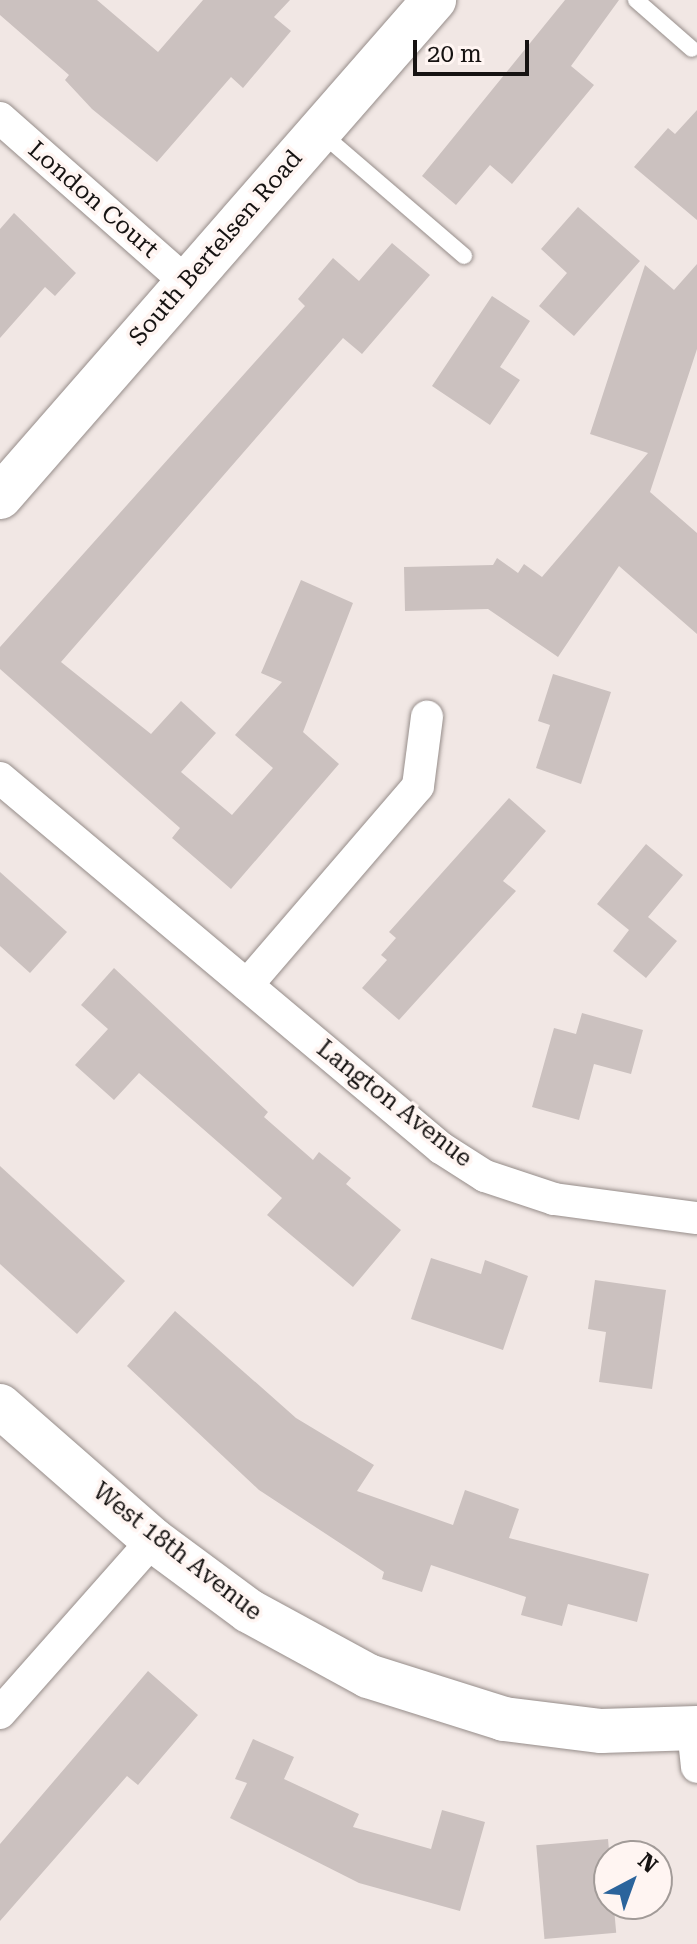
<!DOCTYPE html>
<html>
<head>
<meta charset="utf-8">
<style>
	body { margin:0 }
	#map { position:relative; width:697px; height:1944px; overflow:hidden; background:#f1e7e4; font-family:"Roboto Serif",serif }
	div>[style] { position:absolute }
	.building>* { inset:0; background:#cbc1bf; transform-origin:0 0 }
	.roads { filter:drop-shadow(0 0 2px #968d8a) drop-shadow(0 0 2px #968d8a) }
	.lane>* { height:16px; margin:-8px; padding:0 8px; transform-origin:8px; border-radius:8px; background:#fff }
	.street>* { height:32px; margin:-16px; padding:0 16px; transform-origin:16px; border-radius:16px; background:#fff }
	.secondary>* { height:44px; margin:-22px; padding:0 22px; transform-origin:22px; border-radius:22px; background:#fff }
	span { translate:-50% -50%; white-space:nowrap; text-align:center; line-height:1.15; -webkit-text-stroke:7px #fff5f2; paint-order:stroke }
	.street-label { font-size:24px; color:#161312 }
	.north { position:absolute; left:593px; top:1840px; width:80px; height:80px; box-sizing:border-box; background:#fff5f2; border:2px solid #a29b98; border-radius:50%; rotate:41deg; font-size:22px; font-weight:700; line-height:32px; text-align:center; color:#161312 }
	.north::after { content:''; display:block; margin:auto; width:28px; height:36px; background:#2b649c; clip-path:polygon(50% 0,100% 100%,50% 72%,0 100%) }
	.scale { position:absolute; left:413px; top:40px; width:116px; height:36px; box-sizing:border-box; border:4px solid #161312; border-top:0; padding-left:10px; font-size:24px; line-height:28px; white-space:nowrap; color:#161312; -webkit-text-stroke:6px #fff5f2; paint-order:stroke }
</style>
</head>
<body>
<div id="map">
	<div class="building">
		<i style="clip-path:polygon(0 0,97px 0,158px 52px,203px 0,290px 0,274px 17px,291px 31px,243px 88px,231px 77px,157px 162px,92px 109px,65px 80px,69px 75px,0 15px)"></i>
		<i style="clip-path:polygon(565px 0,619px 0,571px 66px,594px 85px,512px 184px,490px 165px,456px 205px,422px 176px)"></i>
		<i style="clip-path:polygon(697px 110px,697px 220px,634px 167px,668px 128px,675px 134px)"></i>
		<i style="clip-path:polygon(578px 207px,640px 261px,574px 336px,539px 306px,567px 273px,541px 249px)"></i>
		<i style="clip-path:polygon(14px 213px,76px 273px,55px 296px,45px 287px,0 338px,0 229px)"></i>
		<i style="clip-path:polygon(392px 243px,430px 275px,362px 354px,343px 338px,61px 662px,151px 734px,181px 701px,216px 733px,181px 772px,232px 815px,273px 768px,235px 735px,282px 682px,261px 673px,301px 580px,353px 603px,303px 732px,339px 764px,231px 889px,172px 838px,180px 828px,0 669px,0 647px,305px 306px,298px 299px,333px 258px,359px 281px)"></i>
		<i style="clip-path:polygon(697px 264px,697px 349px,650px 492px,697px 533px,697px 634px,619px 566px,558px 657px,488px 609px,405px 611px,404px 567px,493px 565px,497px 558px,518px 573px,524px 564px,542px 577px,648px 453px,590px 434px,645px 265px,674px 290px)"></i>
		<i style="clip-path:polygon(492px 296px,530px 321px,500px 367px,520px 380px,490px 425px,432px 386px)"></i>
		<i style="clip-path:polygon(553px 674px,611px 692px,581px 784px,536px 768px,550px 725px,538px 721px)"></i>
		<i style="clip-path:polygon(509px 798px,546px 831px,503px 881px,516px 891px,399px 1020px,362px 988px,387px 960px,381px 955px,396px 938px,389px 932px)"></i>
		<i style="clip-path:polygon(646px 844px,683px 875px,648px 917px,677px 941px,646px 978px,613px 951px,629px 930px,597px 904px)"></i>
		<i style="clip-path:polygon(0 872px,67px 932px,30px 973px,0 946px)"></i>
		<i style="clip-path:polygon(114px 968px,268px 1112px,264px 1117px,313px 1160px,319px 1152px,351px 1178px,346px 1184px,401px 1230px,353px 1287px,267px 1215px,282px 1198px,139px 1073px,114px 1100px,75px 1065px,108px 1029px,81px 1005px)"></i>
		<i style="clip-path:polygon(582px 1013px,643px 1030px,631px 1074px,594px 1064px,579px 1120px,532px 1107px,554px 1028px,576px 1034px)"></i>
		<i style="clip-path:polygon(0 1166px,125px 1281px,77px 1334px,0 1264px)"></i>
		<i style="clip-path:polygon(431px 1258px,481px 1274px,485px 1260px,528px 1276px,503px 1350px,411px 1319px)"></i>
		<i style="clip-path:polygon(595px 1280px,666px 1290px,652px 1389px,599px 1382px,606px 1332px,588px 1329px)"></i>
		<i style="clip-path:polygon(175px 1311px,296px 1418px,374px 1465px,357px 1491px,453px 1525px,465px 1490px,519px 1509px,509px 1538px,649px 1574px,637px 1622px,568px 1604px,562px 1626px,521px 1615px,526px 1597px,431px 1565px,422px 1592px,382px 1579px,384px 1572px,259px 1490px,127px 1366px)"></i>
		<i style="clip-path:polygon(148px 1671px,198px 1715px,138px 1785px,127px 1776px,0 1921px,0 1844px)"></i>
		<i style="clip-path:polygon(253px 1739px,294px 1757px,284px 1779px,359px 1814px,353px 1827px,431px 1849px,442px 1810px,485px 1822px,460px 1911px,359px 1883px,230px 1818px,247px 1783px,235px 1779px)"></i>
		<i style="left:608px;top:1839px;width:94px;height:72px;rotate:85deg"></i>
	</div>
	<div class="roads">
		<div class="lane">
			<i style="left:636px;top:0;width:74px;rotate:41.2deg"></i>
			<i style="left:320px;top:132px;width:190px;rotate:40.7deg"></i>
		</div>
		<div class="street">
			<i style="left:0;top:118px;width:248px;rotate:41.4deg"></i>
			<i style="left:0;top:778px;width:576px;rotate:40deg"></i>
			<i style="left:441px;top:1148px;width:52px;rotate:32.5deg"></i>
			<i style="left:485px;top:1176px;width:73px;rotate:18.4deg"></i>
			<i style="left:554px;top:1199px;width:144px;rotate:7.6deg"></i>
			<i style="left:247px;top:985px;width:262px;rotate:-49.3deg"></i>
			<i style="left:418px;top:786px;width:70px;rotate:-82.6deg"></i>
			<i style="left:0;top:1713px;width:231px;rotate:-48.5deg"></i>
			<i style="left:693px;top:1729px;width:38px;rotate:84deg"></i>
		</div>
		<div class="secondary">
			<i style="left:0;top:497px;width:660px;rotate:-48.87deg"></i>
			<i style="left:0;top:1406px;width:203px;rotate:41.2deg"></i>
			<i style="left:153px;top:1540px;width:119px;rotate:36.5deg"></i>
			<i style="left:249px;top:1611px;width:136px;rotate:28.6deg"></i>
			<i style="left:368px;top:1676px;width:143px;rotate:17.5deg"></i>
			<i style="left:504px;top:1719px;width:98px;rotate:7.1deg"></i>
			<i style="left:601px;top:1731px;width:96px;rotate:-1.8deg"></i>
		</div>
	</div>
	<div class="street-label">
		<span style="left:93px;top:200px;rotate:41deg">London Court</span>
		<span style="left:216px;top:248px;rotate:-49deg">South Bertelsen Road</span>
		<span style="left:394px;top:1104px;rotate:38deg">Langton Avenue</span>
		<span style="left:177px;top:1552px;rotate:38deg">West 18th Avenue</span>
	</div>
	<div class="north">N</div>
	<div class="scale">20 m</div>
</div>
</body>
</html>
